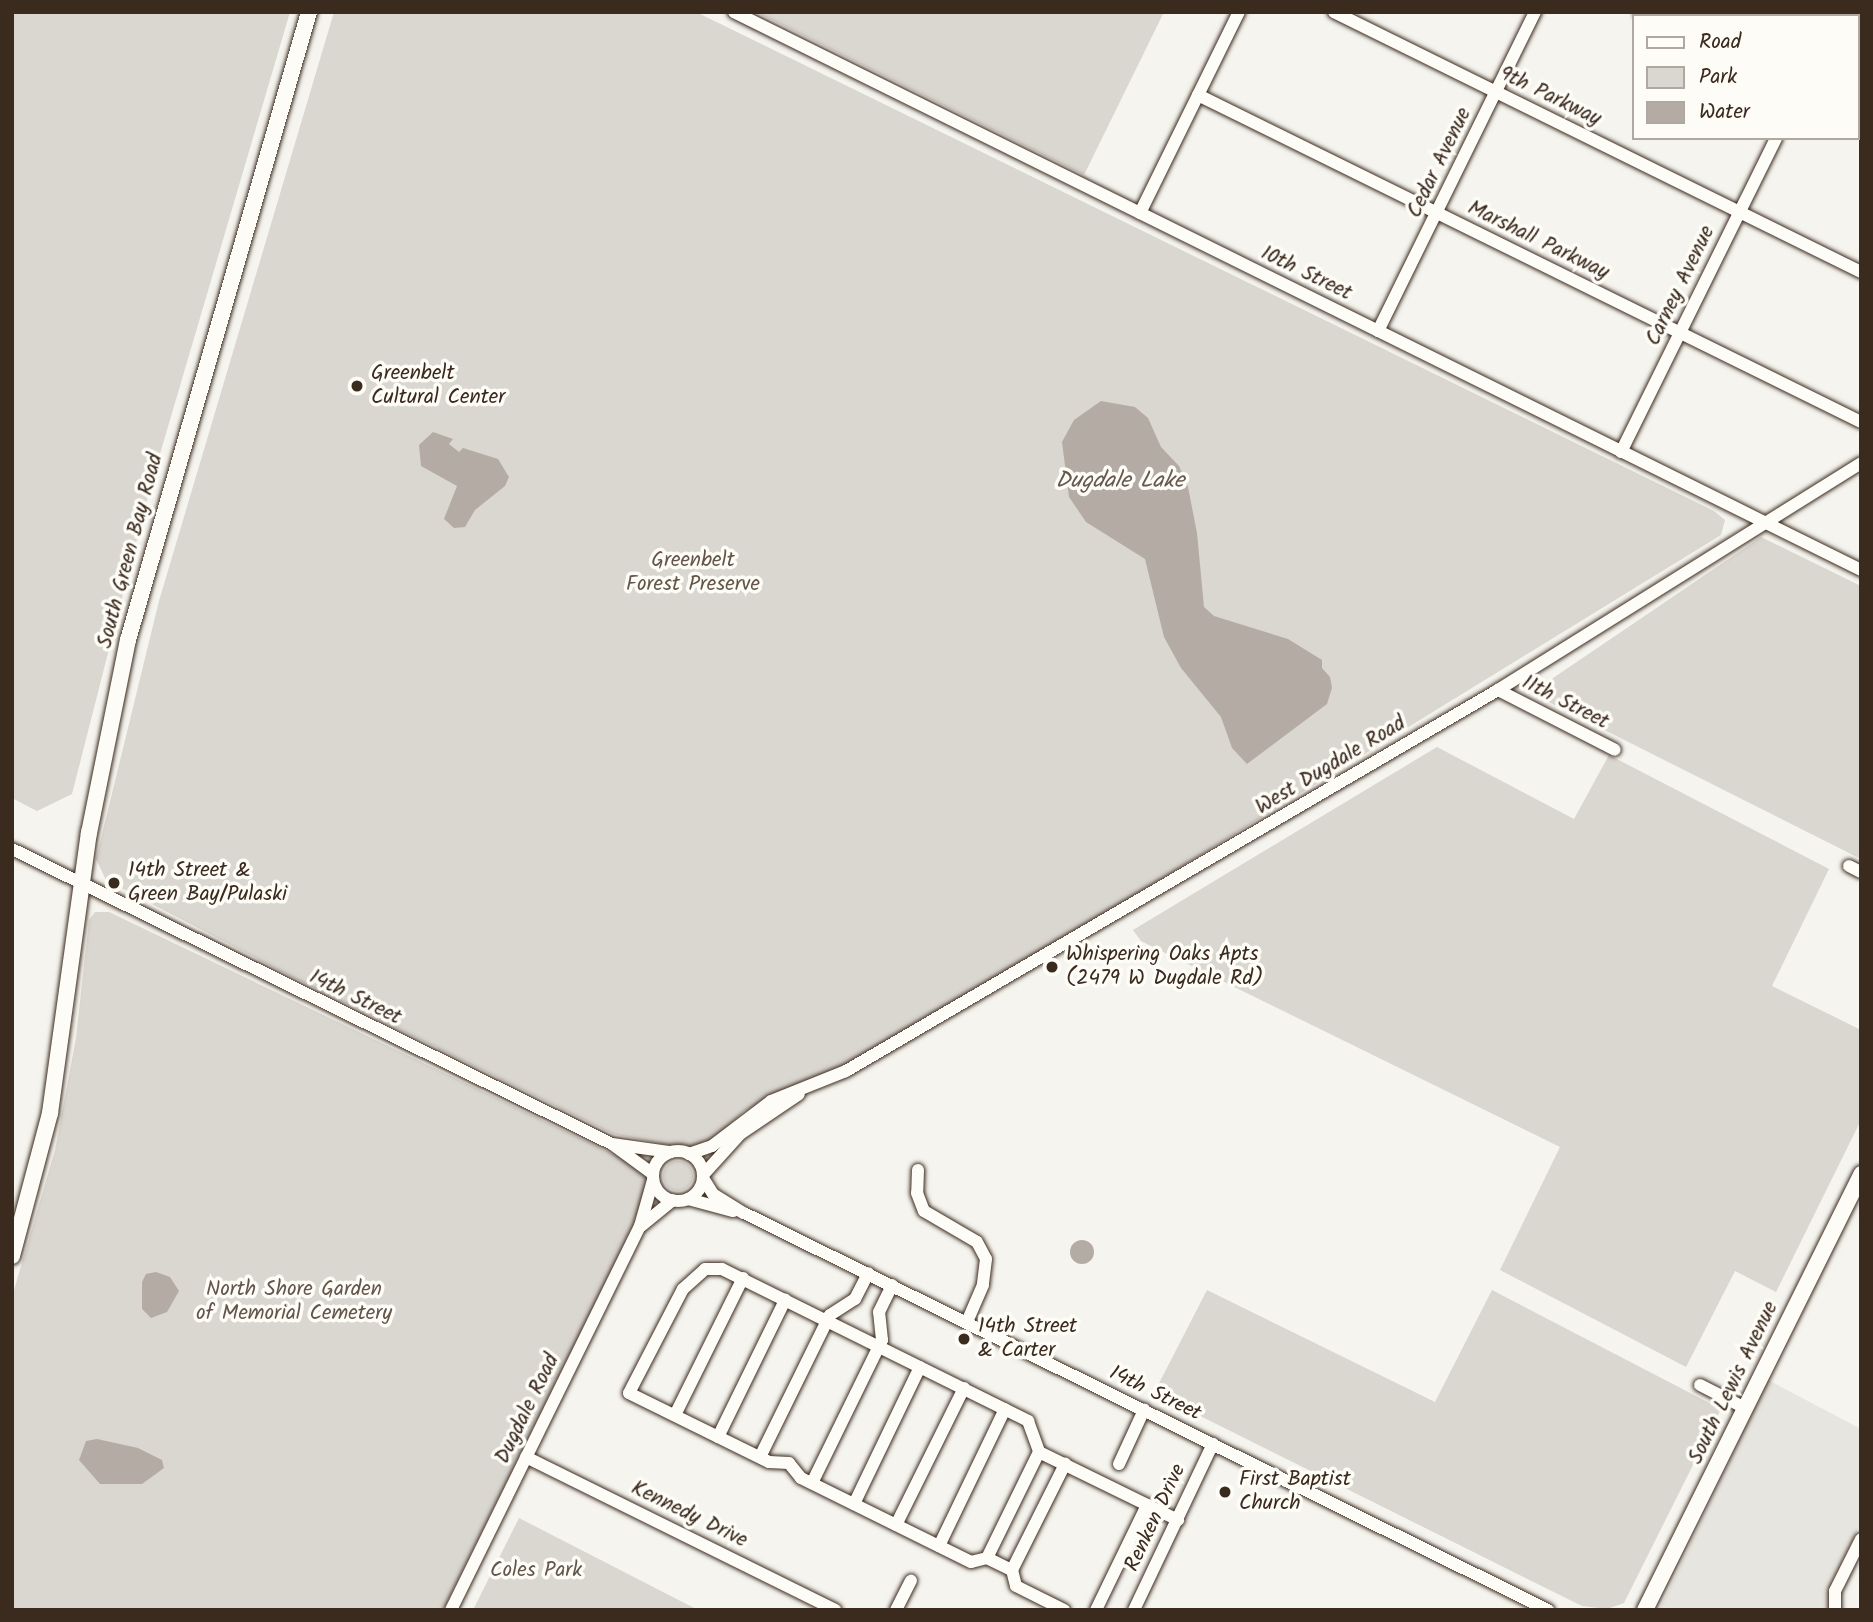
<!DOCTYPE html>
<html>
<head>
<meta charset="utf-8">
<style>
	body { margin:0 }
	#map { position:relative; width:1873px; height:1622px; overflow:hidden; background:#f5f4ee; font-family:Kalam,sans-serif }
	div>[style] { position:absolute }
	.built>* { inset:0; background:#e7e5df }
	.green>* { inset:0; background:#dad6d0 }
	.round { border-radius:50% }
	.water>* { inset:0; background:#b4aca4 }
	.roads { filter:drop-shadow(0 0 2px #3b2a1e) drop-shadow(0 0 2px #3b2a1e) }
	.minor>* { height:12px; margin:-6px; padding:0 6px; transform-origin:6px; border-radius:6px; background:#fdfcf7 }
	.minor>.ring { margin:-6px; padding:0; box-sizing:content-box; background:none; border:12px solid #fdfcf7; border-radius:50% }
	.major>* { height:16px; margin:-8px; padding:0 8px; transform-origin:8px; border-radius:8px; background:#fdfcf7 }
	.dots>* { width:19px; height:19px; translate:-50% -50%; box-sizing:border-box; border:4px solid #fdfcf7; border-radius:50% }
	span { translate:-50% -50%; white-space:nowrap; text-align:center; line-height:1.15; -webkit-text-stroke:7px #fdfcf7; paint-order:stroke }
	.street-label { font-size:21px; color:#3b2a1e }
	.poi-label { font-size:21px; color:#3b2a1e }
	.left { translate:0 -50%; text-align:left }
	.park-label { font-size:21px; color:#63554a }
	.water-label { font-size:23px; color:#65584d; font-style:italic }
	.frame { position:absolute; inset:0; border:14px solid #3b2a1e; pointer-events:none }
	.legend { position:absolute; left:1632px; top:14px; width:228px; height:126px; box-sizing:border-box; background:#fdfcf7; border:2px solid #afa8a0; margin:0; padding:9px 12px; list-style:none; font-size:21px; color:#3b2a1e }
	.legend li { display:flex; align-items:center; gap:14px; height:35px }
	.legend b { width:35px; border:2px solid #afa8a0 }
</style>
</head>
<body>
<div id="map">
	<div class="built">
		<i style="clip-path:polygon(1768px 1380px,1861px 1429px,1861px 1523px,1831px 1582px,1830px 1610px,1659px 1610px)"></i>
	</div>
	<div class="green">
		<i style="clip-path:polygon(12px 12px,290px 12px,152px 481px,72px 794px,37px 811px,12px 798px)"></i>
		<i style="clip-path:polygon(334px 12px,696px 12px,1714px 511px,1725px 520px,1721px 535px,894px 1043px,744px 1111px,712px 1141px,688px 1149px,613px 1134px,284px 973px,106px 880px,96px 859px,159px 601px)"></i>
		<i style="clip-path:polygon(756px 12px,1164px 12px,1084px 175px)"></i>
		<i style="clip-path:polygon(1761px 537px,1861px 586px,1861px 859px,1531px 693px)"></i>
		<i style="clip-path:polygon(1437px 747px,1574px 819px,1609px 755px,1829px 869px,1772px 986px,1861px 1030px,1861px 1120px,1776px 1292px,1735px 1271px,1686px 1367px,1500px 1270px,1560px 1147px,1141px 941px,1133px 930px)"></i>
		<i style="clip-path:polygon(95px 912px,109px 912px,642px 1168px,646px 1177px,642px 1208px,443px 1610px,12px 1610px,12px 1297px,55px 1150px,76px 1038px,89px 920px)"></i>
		<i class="round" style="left:663px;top:1161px;width:30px;height:30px"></i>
		<i style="clip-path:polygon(1207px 1290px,1435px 1402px,1492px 1290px,1721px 1409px,1624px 1603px,1607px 1609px,1582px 1606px,1154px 1393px)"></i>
		<i style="clip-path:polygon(519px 1518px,698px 1610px,473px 1610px)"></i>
	</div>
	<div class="water">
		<i style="clip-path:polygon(1101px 401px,1135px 407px,1148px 418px,1161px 447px,1179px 466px,1188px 487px,1197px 533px,1204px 607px,1214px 616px,1288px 639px,1322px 660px,1322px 668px,1330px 677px,1332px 688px,1327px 704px,1247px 764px,1232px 748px,1221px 717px,1181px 668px,1164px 637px,1145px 559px,1086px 522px,1069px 497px,1062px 442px,1074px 420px)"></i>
		<i style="clip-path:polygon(433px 432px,453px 439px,449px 444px,459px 452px,463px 448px,498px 459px,509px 477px,505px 486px,475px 510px,465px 527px,454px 528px,444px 519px,457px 486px,421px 466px,419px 445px)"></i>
		<i class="round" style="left:1070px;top:1240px;width:24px;height:24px"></i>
		<i style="clip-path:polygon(156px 1272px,170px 1277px,179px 1291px,167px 1312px,151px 1318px,142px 1309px,142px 1282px,146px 1274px)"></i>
		<i style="clip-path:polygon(97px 1439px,138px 1448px,162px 1460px,164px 1468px,142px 1484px,100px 1484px,79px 1460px,86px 1441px)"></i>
	</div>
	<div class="roads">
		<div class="minor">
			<i style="left:734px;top:12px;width:1258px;rotate:26.34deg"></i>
			<i style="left:1334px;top:12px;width:588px;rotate:26.26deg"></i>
			<i style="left:1640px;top:12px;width:8px;rotate:30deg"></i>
			<i style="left:1837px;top:16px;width:4px;rotate:-63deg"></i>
			<i style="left:1198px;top:95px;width:739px;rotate:26.25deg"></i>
			<i style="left:1857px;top:120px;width:4px;rotate:14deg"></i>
			<i style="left:1140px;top:213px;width:224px;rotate:-63.8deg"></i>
			<i style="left:1378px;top:331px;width:356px;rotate:-63.8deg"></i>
			<i style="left:1621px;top:452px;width:350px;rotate:-63.7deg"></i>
			<i style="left:1498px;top:690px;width:131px;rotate:27.1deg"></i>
			<i style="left:12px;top:849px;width:669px;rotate:26.18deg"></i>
			<i style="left:612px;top:1144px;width:51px;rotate:36.2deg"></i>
			<i style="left:1849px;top:866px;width:13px;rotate:27deg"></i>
			<i style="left:612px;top:1144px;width:59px;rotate:7.9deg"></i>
			<i class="ring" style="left:653px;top:1151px;width:38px;height:38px"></i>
			<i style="left:689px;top:1154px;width:24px;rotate:-19deg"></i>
			<i style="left:712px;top:1146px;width:74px;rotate:-37.3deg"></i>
			<i style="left:771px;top:1101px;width:81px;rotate:-21.8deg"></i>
			<i style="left:846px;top:1071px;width:755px;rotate:-30.3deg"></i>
			<i style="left:1498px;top:690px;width:428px;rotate:-32deg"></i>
			<i style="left:918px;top:1170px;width:23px;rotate:92deg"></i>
			<i style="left:917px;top:1193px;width:19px;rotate:69deg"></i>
			<i style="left:924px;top:1211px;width:61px;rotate:30.3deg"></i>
			<i style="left:977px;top:1242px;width:19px;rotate:62deg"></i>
			<i style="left:986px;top:1259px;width:26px;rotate:97deg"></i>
			<i style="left:983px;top:1285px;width:40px;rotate:113.4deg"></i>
			<i style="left:703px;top:1175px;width:55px;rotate:-47.9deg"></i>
			<i style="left:740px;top:1134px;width:71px;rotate:-34.1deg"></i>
			<i style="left:703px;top:1178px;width:19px;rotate:58deg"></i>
			<i style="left:713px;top:1194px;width:36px;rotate:32deg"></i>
			<i style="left:744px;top:1213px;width:897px;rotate:26.28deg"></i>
			<i style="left:688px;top:1199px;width:47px;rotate:14.9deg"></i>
			<i style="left:641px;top:1226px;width:41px;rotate:-39.1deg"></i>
			<i style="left:705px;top:1269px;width:17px"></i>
			<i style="left:722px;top:1269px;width:342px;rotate:26.4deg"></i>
			<i style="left:1028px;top:1421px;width:33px;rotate:70deg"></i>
			<i style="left:1039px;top:1452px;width:118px;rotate:116.1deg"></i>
			<i style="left:987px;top:1558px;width:16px;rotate:166deg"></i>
			<i style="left:971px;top:1562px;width:190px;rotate:-153.7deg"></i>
			<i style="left:801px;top:1478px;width:19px;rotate:-129deg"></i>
			<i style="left:789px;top:1463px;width:20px;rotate:-177deg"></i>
			<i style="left:769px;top:1462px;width:156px;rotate:-153.8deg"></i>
			<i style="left:629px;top:1393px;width:117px;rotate:-62.6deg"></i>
			<i style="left:683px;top:1289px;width:30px;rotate:-42deg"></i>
			<i style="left:1700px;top:1385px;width:51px;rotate:27.1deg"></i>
			<i style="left:675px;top:1415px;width:153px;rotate:-63.6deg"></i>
			<i style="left:718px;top:1437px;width:153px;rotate:-63.9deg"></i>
			<i style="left:1039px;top:1452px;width:155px;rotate:26.1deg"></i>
			<i style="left:526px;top:1457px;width:345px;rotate:26.3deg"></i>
			<i style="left:760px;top:1457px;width:158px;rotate:-63.8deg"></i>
			<i style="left:830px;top:1315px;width:30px;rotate:-33deg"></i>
			<i style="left:855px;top:1299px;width:29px;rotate:-63deg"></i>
			<i style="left:1119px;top:1464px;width:60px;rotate:-65.2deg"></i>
			<i style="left:812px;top:1483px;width:159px;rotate:-63.9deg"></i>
			<i style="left:882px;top:1340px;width:28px;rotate:-96deg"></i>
			<i style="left:879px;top:1312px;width:30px;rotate:-64deg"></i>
			<i style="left:854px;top:1504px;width:152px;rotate:-64.3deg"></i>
			<i style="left:896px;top:1525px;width:153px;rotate:-63.6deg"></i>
			<i style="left:939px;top:1546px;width:152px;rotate:-64.3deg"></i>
			<i style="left:987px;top:1558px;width:28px;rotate:26deg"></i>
			<i style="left:1012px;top:1570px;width:16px;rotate:76deg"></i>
			<i style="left:1016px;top:1586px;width:54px;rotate:26.6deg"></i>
			<i style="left:1012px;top:1570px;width:119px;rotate:-63.4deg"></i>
			<i style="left:451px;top:1610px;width:428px;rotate:-63.8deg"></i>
			<i style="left:640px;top:1226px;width:48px;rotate:-74.2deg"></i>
			<i style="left:896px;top:1610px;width:33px;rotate:-63deg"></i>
			<i style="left:1096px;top:1610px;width:117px;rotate:-64.1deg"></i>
			<i style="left:1134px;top:1610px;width:184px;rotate:-64.6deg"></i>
			<i style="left:1835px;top:1610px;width:19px;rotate:-90deg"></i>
			<i style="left:1835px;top:1591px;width:58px;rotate:-63.4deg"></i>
		</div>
		<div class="major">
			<i style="left:12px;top:1256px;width:148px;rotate:-75.1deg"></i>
			<i style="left:50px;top:1113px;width:283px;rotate:-82.1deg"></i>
			<i style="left:89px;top:833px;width:197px;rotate:-78.6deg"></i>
			<i style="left:128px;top:640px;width:654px;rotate:-73.92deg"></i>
			<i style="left:1645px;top:1610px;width:487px;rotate:-63.6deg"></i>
		</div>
	</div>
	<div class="dots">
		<i style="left:357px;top:386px;background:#3b2a1e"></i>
		<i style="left:114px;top:883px;background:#3b2a1e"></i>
		<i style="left:1052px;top:967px;background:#3b2a1e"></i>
		<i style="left:964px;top:1339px;background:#3b2a1e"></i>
		<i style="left:1225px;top:1492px;background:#3b2a1e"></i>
	</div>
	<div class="street-label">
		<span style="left:1550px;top:97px;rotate:26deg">9th Parkway</span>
		<span style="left:1440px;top:163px;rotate:-64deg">Cedar Avenue</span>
		<span style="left:1538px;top:241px;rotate:26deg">Marshall Parkway</span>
		<span style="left:1306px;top:274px;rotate:26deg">10th Street</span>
		<span style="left:1681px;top:286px;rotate:-64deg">Carney Avenue</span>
		<span style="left:131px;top:551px;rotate:-75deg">South Green Bay Road</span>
		<span style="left:1565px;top:703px;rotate:27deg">11th Street</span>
		<span style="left:1331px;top:766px;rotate:-31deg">West Dugdale Road</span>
		<span style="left:355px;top:998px;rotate:26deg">14th Street</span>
		<span style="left:1734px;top:1383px;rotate:-64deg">South Lewis Avenue</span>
		<span style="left:1155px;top:1394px;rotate:26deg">14th Street</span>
		<span style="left:528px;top:1409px;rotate:-64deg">Dugdale Road</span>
		<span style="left:689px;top:1515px;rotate:26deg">Kennedy Drive</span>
		<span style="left:1156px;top:1518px;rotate:-65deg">Renken Drive</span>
	</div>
	<div class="poi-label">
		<span class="left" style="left:371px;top:386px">Greenbelt<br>Cultural Center</span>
		<span class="left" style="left:128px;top:883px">14th Street &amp;<br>Green Bay/Pulaski</span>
		<span class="left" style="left:1066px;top:967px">Whispering Oaks Apts<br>(2479 W Dugdale Rd)</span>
		<span class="left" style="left:978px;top:1339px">14th Street<br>&amp; Carter</span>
		<span class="left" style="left:1239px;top:1492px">First Baptist<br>Church</span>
	</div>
	<div class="park-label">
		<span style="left:693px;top:573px">Greenbelt<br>Forest Preserve</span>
		<span style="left:294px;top:1302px">North Shore Garden<br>of Memorial Cemetery</span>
		<span style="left:536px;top:1571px">Coles Park</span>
	</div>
	<div class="water-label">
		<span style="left:1120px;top:481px">Dugdale Lake</span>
	</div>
	<div class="frame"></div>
	<ul class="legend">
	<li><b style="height:9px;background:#fdfcf7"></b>Road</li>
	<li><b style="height:19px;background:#dad6d0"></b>Park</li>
	<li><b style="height:19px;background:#b4aca4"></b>Water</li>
	</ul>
</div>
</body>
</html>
